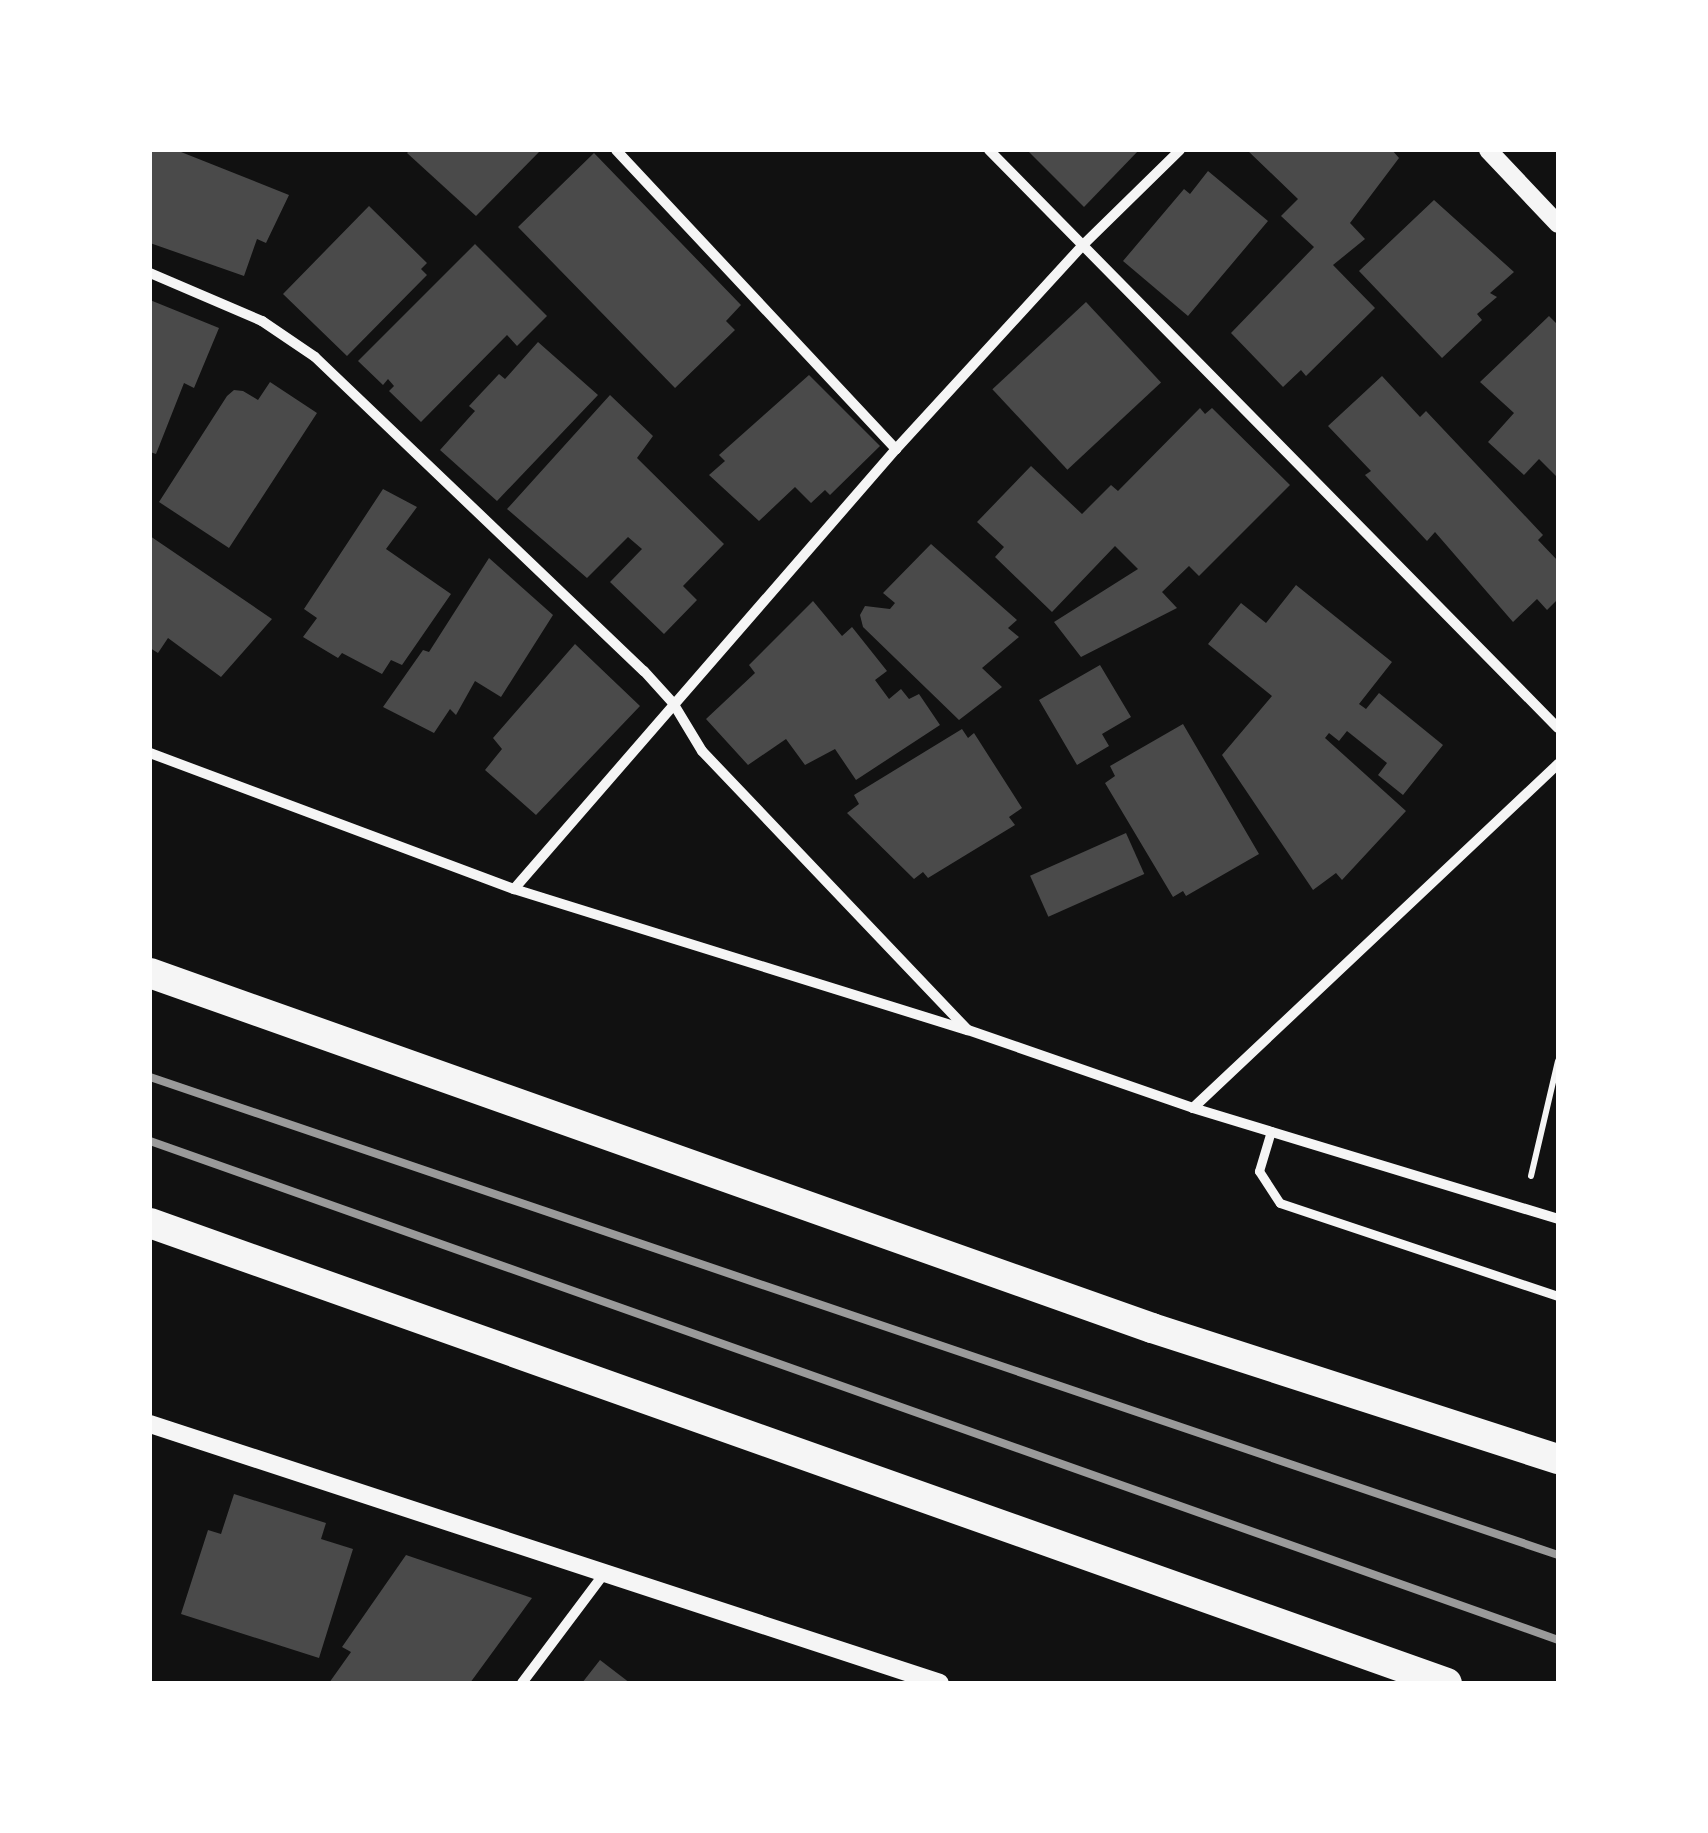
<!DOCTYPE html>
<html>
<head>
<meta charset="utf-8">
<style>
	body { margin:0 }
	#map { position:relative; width:1708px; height:1833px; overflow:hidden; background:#111; font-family:"Source Sans 3",sans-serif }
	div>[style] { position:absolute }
	.building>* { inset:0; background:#4a4a4a; transform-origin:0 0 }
	.path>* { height:6px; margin:-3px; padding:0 3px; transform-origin:3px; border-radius:3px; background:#f5f5f5 }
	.pedestrian>* { height:9px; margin:-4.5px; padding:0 4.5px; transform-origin:4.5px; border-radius:4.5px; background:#f5f5f5 }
	.minor>* { height:10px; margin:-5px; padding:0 5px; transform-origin:5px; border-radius:5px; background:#f5f5f5 }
	.tertiary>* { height:18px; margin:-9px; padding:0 9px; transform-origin:9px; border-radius:9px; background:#f5f5f5 }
	.motorway>* { height:30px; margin:-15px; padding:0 15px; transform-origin:15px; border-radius:15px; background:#f5f5f5 }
	.rail>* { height:8px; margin:-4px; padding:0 4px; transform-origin:4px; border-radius:4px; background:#9a9a9a }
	span { translate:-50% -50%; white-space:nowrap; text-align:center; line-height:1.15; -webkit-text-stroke:9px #fff; paint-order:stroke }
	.frame { position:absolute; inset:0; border:152px solid #fff; pointer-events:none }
</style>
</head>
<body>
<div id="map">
	<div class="building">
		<i style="clip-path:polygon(150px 150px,176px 150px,289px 195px,266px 243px,257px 239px,244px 276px,150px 243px)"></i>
		<i style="clip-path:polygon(410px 150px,541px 150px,476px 216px,407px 153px)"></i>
		<i style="clip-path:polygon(1027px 150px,1139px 150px,1084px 207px)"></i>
		<i style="clip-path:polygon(1247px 150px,1392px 150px,1399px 158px,1350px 223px,1365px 239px,1333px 265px,1375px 308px,1306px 376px,1301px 370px,1283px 387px,1231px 333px,1314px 247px,1281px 216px,1298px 199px)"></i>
		<i style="clip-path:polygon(594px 153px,741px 305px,726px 321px,735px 330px,675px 388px,518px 227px)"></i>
		<i style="clip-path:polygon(1208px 171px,1268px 221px,1188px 316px,1123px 261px,1184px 189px,1190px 194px)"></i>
		<i style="clip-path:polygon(1434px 200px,1514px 272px,1490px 293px,1497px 297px,1477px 314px,1482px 320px,1442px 358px,1359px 271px)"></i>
		<i style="clip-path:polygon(369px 206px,427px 263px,421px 269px,427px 275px,347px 356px,283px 294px)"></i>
		<i style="clip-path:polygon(475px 244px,547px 316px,517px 346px,507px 335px,421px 422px,389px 391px,394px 386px,388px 379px,383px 385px,358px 361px)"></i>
		<i style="clip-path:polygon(150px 300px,219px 328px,194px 388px,184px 383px,156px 454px,150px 452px)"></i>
		<i style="left:1086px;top:302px;width:110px;height:128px;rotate:47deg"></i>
		<i style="clip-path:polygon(1549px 316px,1558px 325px,1558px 478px,1539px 459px,1524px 475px,1488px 442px,1514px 413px,1480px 382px)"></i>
		<i style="clip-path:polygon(538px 342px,598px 395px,497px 501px,440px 450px,475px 411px,469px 406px,499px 374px,505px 379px)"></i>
		<i style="clip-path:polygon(809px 375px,880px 446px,830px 495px,825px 490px,811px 503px,795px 487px,759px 521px,709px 475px,725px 461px,719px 455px)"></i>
		<i style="clip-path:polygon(1382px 376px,1420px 417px,1426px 411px,1543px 535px,1538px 540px,1558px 561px,1558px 599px,1547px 610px,1537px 599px,1513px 622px,1435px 532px,1427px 541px,1365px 475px,1371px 471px,1328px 426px)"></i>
		<i style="clip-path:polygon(270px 382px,317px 413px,229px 548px,159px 502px,227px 396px,234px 390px,243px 391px,258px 400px)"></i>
		<i style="clip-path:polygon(610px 395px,653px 436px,637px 458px,724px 544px,683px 586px,697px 600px,664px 634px,610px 582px,642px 549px,628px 537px,587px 578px,507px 509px)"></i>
		<i style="clip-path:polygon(1200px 408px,1205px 414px,1212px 408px,1290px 485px,1199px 576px,1189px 566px,1162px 592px,1177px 608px,1081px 657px,1054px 622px,1138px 569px,1115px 546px,1052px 612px,995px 557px,1004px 547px,977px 522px,1031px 466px,1082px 514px,1111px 485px,1118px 491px)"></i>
		<i style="clip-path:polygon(383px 489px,417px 507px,386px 549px,451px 594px,402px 665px,391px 660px,382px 674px,342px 653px,338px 658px,303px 637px,317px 618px,304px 609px)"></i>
		<i style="clip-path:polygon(150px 536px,272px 619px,221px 677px,168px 638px,158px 653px,150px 648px)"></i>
		<i style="clip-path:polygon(931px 544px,1017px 620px,1008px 628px,1019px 637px,982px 668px,1002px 687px,959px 720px,863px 627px,860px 615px,865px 606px,890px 609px,895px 603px,883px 593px)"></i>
		<i style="clip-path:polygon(489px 558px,553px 615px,501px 697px,475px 681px,456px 715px,450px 709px,434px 733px,383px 707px,423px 650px,429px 652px)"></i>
		<i style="clip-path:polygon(1296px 585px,1392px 662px,1359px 704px,1366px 709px,1379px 693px,1443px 745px,1403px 795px,1378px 775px,1387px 763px,1347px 731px,1339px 741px,1329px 733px,1325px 738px,1406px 811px,1342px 880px,1336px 873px,1313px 890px,1222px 755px,1272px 696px,1208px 644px,1241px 603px,1266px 623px)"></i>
		<i style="clip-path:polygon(813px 601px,842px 636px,852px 627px,887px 671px,875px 680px,889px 699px,901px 689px,909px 699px,919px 694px,940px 725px,856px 780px,835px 749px,805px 765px,786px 739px,748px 765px,706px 719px,755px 673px,749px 665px)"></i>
		<i style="clip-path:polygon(575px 644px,640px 706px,536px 815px,485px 770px,502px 749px,493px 738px)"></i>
		<i style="clip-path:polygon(1100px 665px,1131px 717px,1102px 734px,1109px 746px,1077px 765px,1039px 700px)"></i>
		<i style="clip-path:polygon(1183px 724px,1259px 854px,1186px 896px,1183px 891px,1173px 897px,1105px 783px,1115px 776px,1110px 766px)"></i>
		<i style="clip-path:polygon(962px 729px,968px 738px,974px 733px,1022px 808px,1009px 817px,1015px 825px,928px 878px,923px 872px,914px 879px,847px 813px,859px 804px,854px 795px)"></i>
		<i style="left:1126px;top:833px;width:45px;height:105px;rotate:66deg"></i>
		<i style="clip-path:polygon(234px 1494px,326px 1523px,321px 1539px,353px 1549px,319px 1658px,181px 1614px,208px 1530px,221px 1534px)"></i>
		<i style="clip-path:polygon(406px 1555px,532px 1598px,470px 1683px,329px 1683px,351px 1652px,342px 1647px)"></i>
		<i style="clip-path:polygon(600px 1660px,630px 1683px,582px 1683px)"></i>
	</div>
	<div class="path">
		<i style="left:1531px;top:1176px;width:118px;rotate:-76.8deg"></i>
	</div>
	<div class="pedestrian">
		<i style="left:1271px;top:1131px;width:42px;rotate:106.7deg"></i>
		<i style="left:1259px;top:1171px;width:38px;rotate:57deg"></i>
		<i style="left:1280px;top:1203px;width:293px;rotate:18.5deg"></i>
	</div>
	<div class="minor">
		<i style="left:616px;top:150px;width:410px;rotate:46.9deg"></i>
		<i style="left:989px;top:150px;width:811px;rotate:45.45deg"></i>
		<i style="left:150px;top:273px;width:122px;rotate:23.2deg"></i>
		<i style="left:262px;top:321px;width:64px;rotate:34.2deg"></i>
		<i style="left:315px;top:357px;width:455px;rotate:43.7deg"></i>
		<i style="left:644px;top:671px;width:43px;rotate:47.8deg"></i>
		<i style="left:673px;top:703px;width:56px;rotate:58.9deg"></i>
		<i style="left:702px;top:751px;width:385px;rotate:46.4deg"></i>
		<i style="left:150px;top:753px;width:389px;rotate:20.5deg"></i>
		<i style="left:514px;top:889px;width:475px;rotate:17.3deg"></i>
		<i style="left:968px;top:1030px;width:238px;rotate:19.1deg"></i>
		<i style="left:1193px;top:1108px;width:382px;rotate:16.9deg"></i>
		<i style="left:514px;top:889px;width:583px;rotate:-49.04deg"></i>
		<i style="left:896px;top:449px;width:278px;rotate:-47.5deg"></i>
		<i style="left:1084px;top:244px;width:134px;rotate:-44.4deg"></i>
		<i style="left:1193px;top:1108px;width:502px;rotate:-43.3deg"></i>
		<i style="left:522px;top:1683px;width:135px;rotate:-53.1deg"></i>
	</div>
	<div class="tertiary">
		<i style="left:1488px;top:150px;width:102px;rotate:46.6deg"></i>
		<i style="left:150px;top:1424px;width:831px;rotate:18.15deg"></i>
	</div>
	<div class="motorway">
		<i style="left:150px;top:973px;width:1063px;rotate:19.51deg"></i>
		<i style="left:1152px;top:1328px;width:427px;rotate:17.9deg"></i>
		<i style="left:150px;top:1223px;width:1376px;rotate:19.53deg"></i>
	</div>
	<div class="rail">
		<i style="left:150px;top:1077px;width:1487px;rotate:18.75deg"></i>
		<i style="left:150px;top:1141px;width:1494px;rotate:19.51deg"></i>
	</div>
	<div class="frame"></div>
</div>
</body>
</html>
